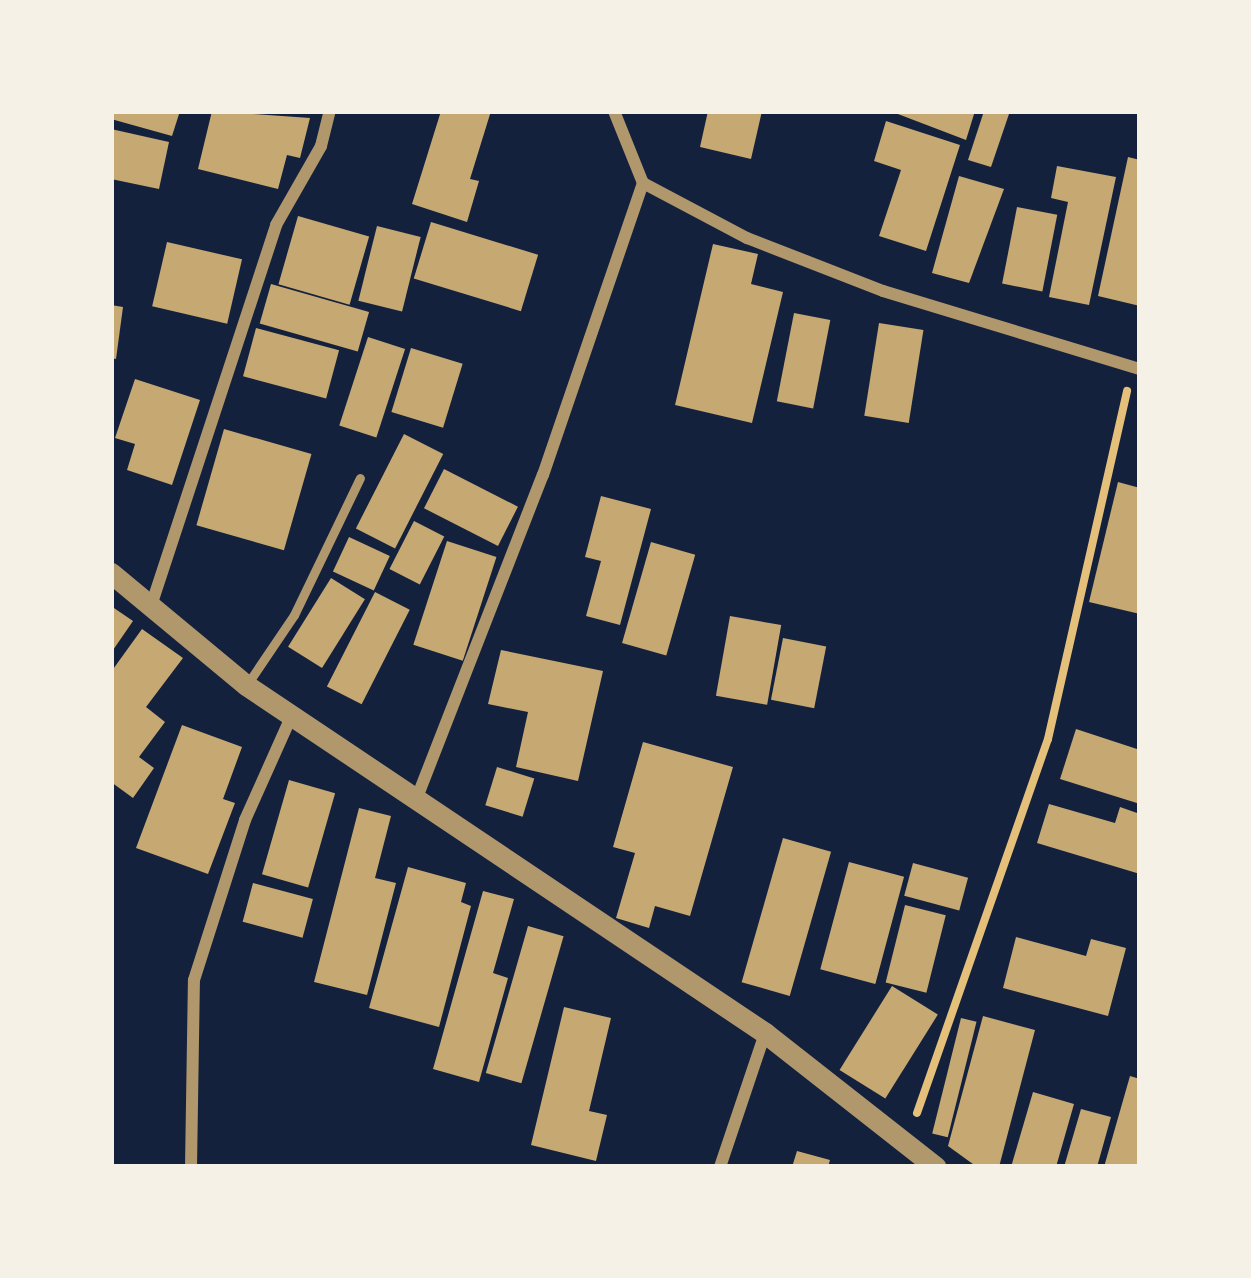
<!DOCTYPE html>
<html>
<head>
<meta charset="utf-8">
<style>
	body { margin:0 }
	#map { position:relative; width:1251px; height:1278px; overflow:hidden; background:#14213d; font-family:"Roboto Serif",serif }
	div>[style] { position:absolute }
	.building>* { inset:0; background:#c6a872; transform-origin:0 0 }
	.path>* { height:8px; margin:-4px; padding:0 4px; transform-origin:4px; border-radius:4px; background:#e5c07b }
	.service>* { height:9px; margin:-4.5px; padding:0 4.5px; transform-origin:4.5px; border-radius:4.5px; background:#b1986c }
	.minor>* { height:12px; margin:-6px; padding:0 6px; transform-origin:6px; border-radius:6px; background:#b1986c }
	.tertiary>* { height:21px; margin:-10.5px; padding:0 10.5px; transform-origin:10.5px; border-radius:10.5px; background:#b1986c }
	span { translate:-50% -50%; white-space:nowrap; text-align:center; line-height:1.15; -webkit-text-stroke:12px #f6f1e7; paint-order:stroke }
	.frame { position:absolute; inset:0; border:114px solid #f6f1e7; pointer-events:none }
</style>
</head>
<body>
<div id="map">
	<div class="building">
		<i style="clip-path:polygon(111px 111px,180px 111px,172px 136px,111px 119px)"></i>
		<i style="clip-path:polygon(212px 111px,310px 118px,300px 158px,287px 155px,278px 189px,198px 169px)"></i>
		<i style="clip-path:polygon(441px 111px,491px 111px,470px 179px,479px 181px,467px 222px,412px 204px)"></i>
		<i style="clip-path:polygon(708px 111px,762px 111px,751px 159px,700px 147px)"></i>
		<i style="clip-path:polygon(890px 111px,975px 111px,966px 140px)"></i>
		<i style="clip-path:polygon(984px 111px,1010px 111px,991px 167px,968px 160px)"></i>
		<i style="clip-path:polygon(886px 121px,960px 145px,926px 251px,879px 236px,901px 170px,874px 161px)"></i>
		<i style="clip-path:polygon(111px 129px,169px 142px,159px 189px,111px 179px)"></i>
		<i style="clip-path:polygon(1128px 157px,1140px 160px,1140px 306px,1098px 296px)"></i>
		<i style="clip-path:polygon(1057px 166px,1116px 177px,1089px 305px,1049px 297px,1068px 202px,1051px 198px)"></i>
		<i style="clip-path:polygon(959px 176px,1004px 189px,969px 283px,932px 273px)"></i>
		<i style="left:1017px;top:207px;width:41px;height:78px;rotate:11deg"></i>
		<i style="left:298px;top:216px;width:74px;height:71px;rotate:16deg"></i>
		<i style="left:431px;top:222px;width:112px;height:59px;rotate:17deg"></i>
		<i style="left:377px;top:226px;width:45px;height:77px;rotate:14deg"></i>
		<i style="left:167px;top:242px;width:77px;height:66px;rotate:13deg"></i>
		<i style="clip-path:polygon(713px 244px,758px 254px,751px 284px,783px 292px,752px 423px,675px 405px)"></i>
		<i style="left:271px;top:284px;width:102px;height:41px;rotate:16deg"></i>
		<i style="clip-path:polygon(111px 305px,123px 307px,116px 359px,111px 358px)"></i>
		<i style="left:794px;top:313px;width:37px;height:90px;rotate:11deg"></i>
		<i style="left:879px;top:323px;width:45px;height:94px;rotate:9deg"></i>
		<i style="left:256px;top:328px;width:86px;height:50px;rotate:15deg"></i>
		<i style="left:368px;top:337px;width:39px;height:93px;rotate:18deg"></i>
		<i style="left:411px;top:348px;width:54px;height:67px;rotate:17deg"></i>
		<i style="clip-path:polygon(135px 379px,200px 400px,172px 485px,127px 470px,135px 444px,115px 438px)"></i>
		<i style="left:224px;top:429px;width:91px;height:100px;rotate:16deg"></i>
		<i style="left:404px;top:434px;width:44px;height:106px;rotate:27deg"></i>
		<i style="left:444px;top:469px;width:83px;height:44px;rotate:27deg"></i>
		<i style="clip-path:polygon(1118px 482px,1140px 488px,1140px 614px,1089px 602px)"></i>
		<i style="clip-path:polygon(601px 496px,651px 509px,620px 625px,586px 616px,601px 561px,585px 557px)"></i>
		<i style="left:414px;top:521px;width:34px;height:54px;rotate:27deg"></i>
		<i style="left:349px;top:537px;width:45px;height:38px;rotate:25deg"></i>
		<i style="left:447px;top:541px;width:52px;height:109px;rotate:18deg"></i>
		<i style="left:651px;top:542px;width:46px;height:105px;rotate:16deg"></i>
		<i style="left:331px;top:578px;width:40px;height:81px;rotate:32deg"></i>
		<i style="left:375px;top:592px;width:39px;height:106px;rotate:27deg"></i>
		<i style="clip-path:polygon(111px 606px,133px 621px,111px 653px)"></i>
		<i style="left:730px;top:616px;width:52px;height:81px;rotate:10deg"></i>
		<i style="clip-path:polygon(142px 629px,183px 658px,146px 707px,165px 722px,139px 757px,154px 768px,133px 798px,111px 782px,111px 672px)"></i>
		<i style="left:783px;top:638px;width:44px;height:63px;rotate:11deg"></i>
		<i style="clip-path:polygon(501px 650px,603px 671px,578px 781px,516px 767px,528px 712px,488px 704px)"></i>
		<i style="clip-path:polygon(182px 725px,242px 747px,223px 799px,235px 803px,208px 874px,136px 848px)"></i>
		<i style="clip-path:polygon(1076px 729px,1140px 750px,1140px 804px,1060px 779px)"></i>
		<i style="clip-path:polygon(643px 742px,733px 767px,690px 916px,655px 906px,649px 928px,616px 918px,635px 853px,613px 847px)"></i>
		<i style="left:497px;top:767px;width:39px;height:40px;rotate:17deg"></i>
		<i style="left:289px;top:780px;width:48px;height:98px;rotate:16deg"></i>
		<i style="clip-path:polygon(1049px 804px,1115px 823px,1120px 807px,1140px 814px,1140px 874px,1037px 843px)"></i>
		<i style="clip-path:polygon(359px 808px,391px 816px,375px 878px,396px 883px,367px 995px,314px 982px)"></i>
		<i style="left:783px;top:838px;width:50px;height:150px;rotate:16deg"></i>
		<i style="left:849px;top:862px;width:57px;height:111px;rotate:15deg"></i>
		<i style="left:913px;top:863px;width:57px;height:34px;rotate:15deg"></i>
		<i style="clip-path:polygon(408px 867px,466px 883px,461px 902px,471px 906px,439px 1027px,369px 1008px)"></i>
		<i style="left:253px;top:883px;width:62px;height:40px;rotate:15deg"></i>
		<i style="clip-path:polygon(483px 891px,514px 899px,493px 973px,508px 978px,479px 1082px,433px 1069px)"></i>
		<i style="left:905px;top:905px;width:42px;height:80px;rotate:14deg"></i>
		<i style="left:528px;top:926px;width:37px;height:153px;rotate:16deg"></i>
		<i style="clip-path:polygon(1016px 937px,1086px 956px,1091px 939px,1126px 948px,1108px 1016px,1003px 988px)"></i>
		<i style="left:892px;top:986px;width:54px;height:99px;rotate:32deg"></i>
		<i style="clip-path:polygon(564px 1007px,611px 1018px,589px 1111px,607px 1115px,596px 1161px,531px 1145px)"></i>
		<i style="clip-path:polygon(983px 1016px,1035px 1030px,999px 1167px,977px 1167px,948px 1146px)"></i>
		<i style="left:961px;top:1018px;width:16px;height:119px;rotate:14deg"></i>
		<i style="clip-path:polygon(1130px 1076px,1140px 1079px,1140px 1167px,1104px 1167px)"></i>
		<i style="clip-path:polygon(1033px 1092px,1074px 1104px,1056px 1167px,1011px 1167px)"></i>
		<i style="clip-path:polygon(1081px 1109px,1111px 1117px,1097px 1167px,1064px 1167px)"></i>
		<i style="clip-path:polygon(797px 1151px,830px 1160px,828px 1167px,792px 1167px)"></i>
	</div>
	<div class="path">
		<i style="left:917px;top:1113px;width:396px;rotate:-70.7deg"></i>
		<i style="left:1048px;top:739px;width:357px;rotate:-77.2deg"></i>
	</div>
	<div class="service">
		<i style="left:248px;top:683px;width:82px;rotate:-55.9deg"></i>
		<i style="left:294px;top:615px;width:152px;rotate:-64.3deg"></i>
	</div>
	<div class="minor">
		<i style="left:614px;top:111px;width:78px;rotate:68.1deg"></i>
		<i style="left:643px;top:183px;width:118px;rotate:27.9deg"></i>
		<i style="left:747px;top:238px;width:146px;rotate:21.3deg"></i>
		<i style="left:883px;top:291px;width:269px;rotate:16.9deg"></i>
		<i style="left:150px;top:609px;width:404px;rotate:-71.8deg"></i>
		<i style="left:276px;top:225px;width:91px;rotate:-60.3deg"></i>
		<i style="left:321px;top:146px;width:36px;rotate:-76deg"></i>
		<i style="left:418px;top:795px;width:344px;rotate:-68.7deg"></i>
		<i style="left:543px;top:475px;width:309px;rotate:-71.1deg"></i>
		<i style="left:191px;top:1167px;width:187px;rotate:-89.1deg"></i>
		<i style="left:194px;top:980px;width:168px;rotate:-72.3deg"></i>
		<i style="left:245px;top:820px;width:115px;rotate:-65.9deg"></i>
		<i style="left:720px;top:1167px;width:141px;rotate:-71.4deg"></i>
	</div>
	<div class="tertiary">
		<i style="left:111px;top:573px;width:175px;rotate:39.7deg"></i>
		<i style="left:246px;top:685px;width:625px;rotate:33.84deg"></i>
		<i style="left:765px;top:1033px;width:217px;rotate:38.1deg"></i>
	</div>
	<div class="frame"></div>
</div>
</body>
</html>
